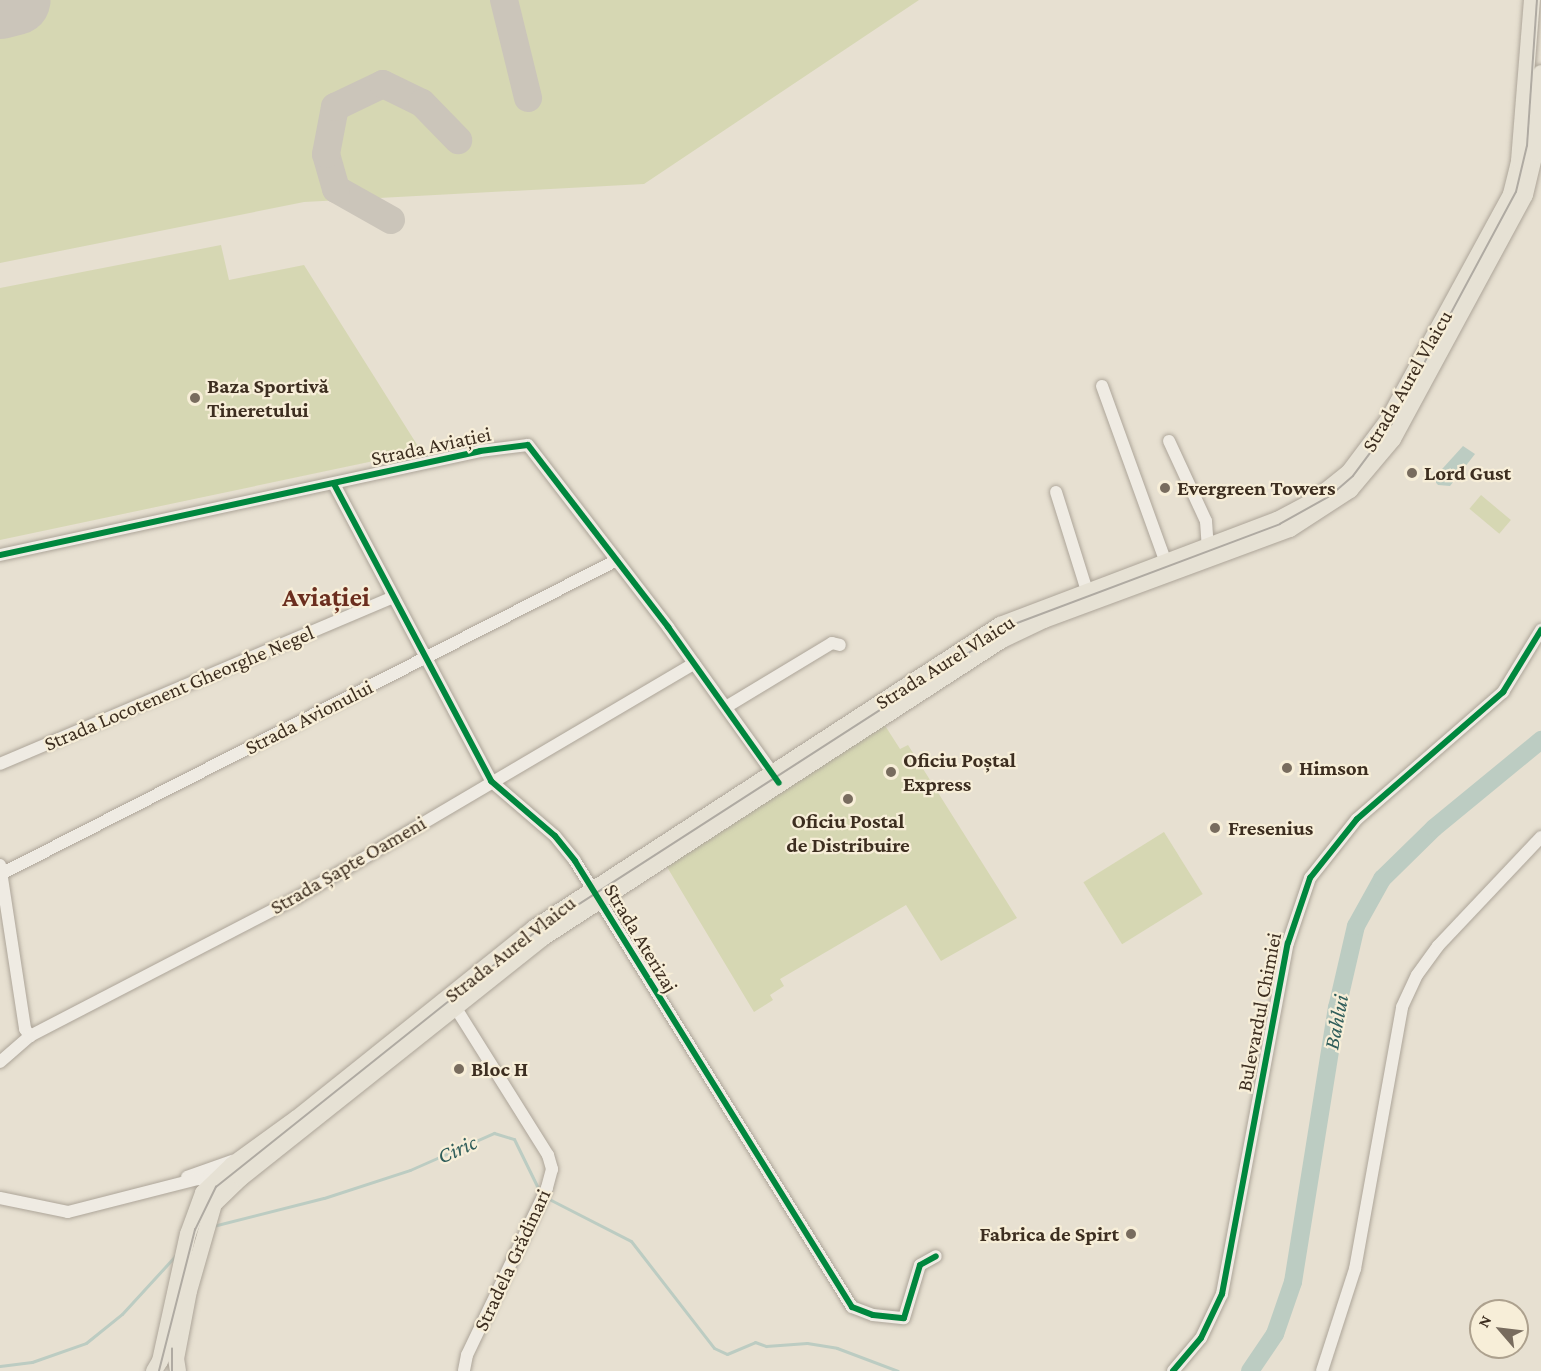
<!DOCTYPE html>
<html>
<head>
<meta charset="utf-8">
<style>
	body { margin:0 }
	#map { position:relative; width:1541px; height:1371px; overflow:hidden; background:#e7e0d1; font-family:"Crimson Pro",serif }
	div>[style] { position:absolute }
	.green>* { inset:0; background:#d6d7b3; transform-origin:0 0 }
	.water>* { inset:0; background:#bcccc2 }
	.stream>* { height:3px; margin:-1.5px; padding:0 1.5px; transform-origin:1.5px; border-radius:1.5px; background:#bcccc2 }
	.river>* { height:18px; margin:-9px; padding:0 9px; transform-origin:9px; border-radius:9px; background:#bcccc2 }
	.taxiway>* { height:28px; margin:-14px; padding:0 14px; transform-origin:14px; border-radius:14px; background:#cbc5ba }
	.runway>* { height:70px; margin:-35px; padding:0 35px; transform-origin:35px; border-radius:35px; background:#cbc5ba }
	.roads { filter:drop-shadow(0 0 2px #ada599) drop-shadow(0 0 2px #ada599) }
	.minor>* { height:12px; margin:-6px; padding:0 6px; transform-origin:6px; border-radius:6px; background:#efebe3 }
	.major>* { height:16px; margin:-8px; padding:0 8px; transform-origin:8px; border-radius:8px; background:#e6e1d4 }
	.tram>* { height:1.5px; margin:-0.75px; padding:0 0.75px; transform-origin:0.75px; border-radius:0.75px; background:#afaaa2 }
	.cycleway>* { height:6px; margin:-3px; padding:0 3px; transform-origin:3px; border-radius:3px; background:#00873e }
	.dots>* { width:16px; height:16px; translate:-50% -50%; box-sizing:border-box; border:3px solid #f7eed8; border-radius:50% }
	span { translate:-50% -50%; white-space:nowrap; text-align:center; line-height:1.15; -webkit-text-stroke:4.5px #f7eed8; paint-order:stroke }
	.street-label { font-size:21px; color:#3d2e20 }
	.poi-label { font-size:21px; color:#3d2e20; font-weight:700 }
	.left { translate:0 -50%; text-align:left }
	.right { translate:-100% -50%; text-align:right }
	.water-label { font-size:22px; color:#2f5d5a; font-style:italic }
	.district-label { font-size:27px; color:#6b2e1e; font-weight:700 }
	.north { position:absolute; left:1469px; top:1299px; width:60px; height:60px; box-sizing:border-box; background:#f7eed8; border:2px solid #ada18e; border-radius:50%; rotate:298deg; font-size:16px; font-weight:700; line-height:24px; text-align:center; color:#3d2e20 }
	.north::after { content:''; display:block; margin:auto; width:21px; height:27px; background:#786c5e; clip-path:polygon(50% 0,100% 100%,50% 72%,0 100%) }
</style>
</head>
<body>
<div id="map">
	<div class="green">
		<i style="clip-path:polygon(0 0,919px 0,644px 184px,304px 202px,0 263px)"></i>
		<i style="clip-path:polygon(221px 245px,229px 280px,304px 265px,421px 451px,0 540px,0 288px)"></i>
		<i style="left:1481px;top:495px;width:39px;height:18px;rotate:40deg"></i>
		<i style="clip-path:polygon(884px 724px,900px 749px,908px 745px,1017px 918px,941px 961px,906px 905px,780px 979px,784px 986px,770px 995px,773px 1000px,754px 1012px,664px 862px)"></i>
		<i style="left:1164px;top:832px;width:73px;height:95px;rotate:58deg"></i>
	</div>
	<div class="water">
		<i style="clip-path:polygon(1463px 446px,1475px 454px,1450px 486px,1438px 485px,1433px 479px)"></i>
	</div>
	<div class="stream">
		<i style="left:547px;top:1198px;width:94px;rotate:27.1deg"></i>
		<i style="left:631px;top:1241px;width:135px;rotate:52.2deg"></i>
		<i style="left:714px;top:1348px;width:14px;rotate:25deg"></i>
		<i style="left:727px;top:1354px;width:30px;rotate:-23deg"></i>
		<i style="left:755px;top:1342px;width:12px;rotate:20deg"></i>
		<i style="left:766px;top:1346px;width:41px;rotate:-4.2deg"></i>
		<i style="left:807px;top:1343px;width:30px;rotate:9deg"></i>
		<i style="left:837px;top:1348px;width:65px;rotate:20.7deg"></i>
		<i style="left:213px;top:1226px;width:114px;rotate:-14.2deg"></i>
		<i style="left:324px;top:1198px;width:90px;rotate:-18deg"></i>
		<i style="left:410px;top:1170px;width:92px;rotate:-23.8deg"></i>
		<i style="left:494px;top:1133px;width:21px;rotate:17deg"></i>
		<i style="left:514px;top:1139px;width:59px;rotate:63.9deg"></i>
		<i style="left:0;top:1366px;width:32px;rotate:-7deg"></i>
		<i style="left:32px;top:1362px;width:57px;rotate:-19.4deg"></i>
		<i style="left:86px;top:1343px;width:46px;rotate:-38.9deg"></i>
		<i style="left:122px;top:1314px;width:81px;rotate:-47.5deg"></i>
	</div>
	<div class="river">
		<i style="left:1250px;top:1371px;width:45px;rotate:-56deg"></i>
		<i style="left:1275px;top:1334px;width:55px;rotate:-70.9deg"></i>
		<i style="left:1293px;top:1282px;width:278px;rotate:-80.9deg"></i>
		<i style="left:1337px;top:1008px;width:84px;rotate:-77deg"></i>
		<i style="left:1356px;top:926px;width:54px;rotate:-61deg"></i>
		<i style="left:1382px;top:879px;width:73px;rotate:-44.4deg"></i>
		<i style="left:1434px;top:828px;width:139px;rotate:-39.4deg"></i>
	</div>
	<div class="taxiway">
		<i style="left:504px;top:0;width:101px;rotate:76.2deg"></i>
		<i style="left:391px;top:220px;width:63px;rotate:-150.6deg"></i>
		<i style="left:336px;top:189px;width:36px;rotate:-106deg"></i>
		<i style="left:326px;top:154px;width:48px;rotate:-79.2deg"></i>
		<i style="left:335px;top:107px;width:53px;rotate:-25.6deg"></i>
		<i style="left:383px;top:84px;width:43px;rotate:26deg"></i>
		<i style="left:422px;top:103px;width:52px;rotate:45.8deg"></i>
	</div>
	<div class="runway">
		<i style="left:0;top:4px;width:16px;rotate:-14deg"></i>
	</div>
	<div class="roads">
		<div class="minor">
			<i style="left:1102px;top:386px;width:194px;rotate:70.1deg"></i>
			<i style="left:1169px;top:441px;width:88px;rotate:65.2deg"></i>
			<i style="left:1206px;top:521px;width:27px;rotate:86deg"></i>
			<i style="left:334px;top:484px;width:336px;rotate:62.1deg"></i>
			<i style="left:491px;top:781px;width:84px;rotate:40.7deg"></i>
			<i style="left:555px;top:836px;width:32px;rotate:51deg"></i>
			<i style="left:575px;top:861px;width:525px;rotate:58.16deg"></i>
			<i style="left:852px;top:1307px;width:22px;rotate:21deg"></i>
			<i style="left:873px;top:1315px;width:31px;rotate:6deg"></i>
			<i style="left:904px;top:1318px;width:55px;rotate:-73.2deg"></i>
			<i style="left:920px;top:1265px;width:18px;rotate:-29deg"></i>
			<i style="left:1056px;top:492px;width:110px;rotate:72.6deg"></i>
			<i style="left:0;top:555px;width:491px;rotate:-12.2deg"></i>
			<i style="left:480px;top:451px;width:48px;rotate:-7.1deg"></i>
			<i style="left:528px;top:445px;width:230px;rotate:52.4deg"></i>
			<i style="left:668px;top:627px;width:187px;rotate:54.4deg"></i>
			<i style="left:726px;top:707px;width:124px;rotate:-31.1deg"></i>
			<i style="left:832px;top:643px;width:8px;rotate:14deg"></i>
			<i style="left:0;top:764px;width:426px;rotate:-23deg"></i>
			<i style="left:0;top:865px;width:166px;rotate:81.3deg"></i>
			<i style="left:25px;top:1029px;width:9px;rotate:54deg"></i>
			<i style="left:1px;top:874px;width:691px;rotate:-27.01deg"></i>
			<i style="left:452px;top:1002px;width:181px;rotate:57.9deg"></i>
			<i style="left:548px;top:1155px;width:15px;rotate:74deg"></i>
			<i style="left:552px;top:1169px;width:20px;rotate:105deg"></i>
			<i style="left:547px;top:1188px;width:185px;rotate:115.6deg"></i>
			<i style="left:467px;top:1355px;width:16px;rotate:101deg"></i>
			<i style="left:0;top:1062px;width:40px;rotate:-41deg"></i>
			<i style="left:30px;top:1036px;width:300px;rotate:-27.4deg"></i>
			<i style="left:296px;top:898px;width:462px;rotate:-30.5deg"></i>
			<i style="left:187px;top:1177px;width:48px;rotate:-19.6deg"></i>
			<i style="left:0;top:1198px;width:69px;rotate:11.6deg"></i>
			<i style="left:68px;top:1212px;width:133px;rotate:-14.3deg"></i>
			<i style="left:197px;top:1179px;width:10px;rotate:6deg"></i>
			<i style="left:207px;top:1180px;width:13px;rotate:42deg"></i>
			<i style="left:1173px;top:1371px;width:43px;rotate:-49.7deg"></i>
			<i style="left:1201px;top:1338px;width:49px;rotate:-64.5deg"></i>
			<i style="left:1222px;top:1294px;width:357px;rotate:-79.4deg"></i>
			<i style="left:1288px;top:943px;width:69px;rotate:-71.3deg"></i>
			<i style="left:1310px;top:878px;width:75px;rotate:-51.5deg"></i>
			<i style="left:1357px;top:819px;width:194px;rotate:-41deg"></i>
			<i style="left:1503px;top:692px;width:73px;rotate:-58.5deg"></i>
			<i style="left:1322px;top:1371px;width:107px;rotate:-72.1deg"></i>
			<i style="left:1355px;top:1269px;width:266px;rotate:-79.8deg"></i>
			<i style="left:1402px;top:1007px;width:35px;rotate:-65deg"></i>
			<i style="left:1417px;top:975px;width:36px;rotate:-54deg"></i>
			<i style="left:1438px;top:946px;width:150px;rotate:-46.6deg"></i>
		</div>
		<div class="major">
			<i style="left:154px;top:1371px;width:12px;rotate:-59deg"></i>
			<i style="left:160px;top:1361px;width:130px;rotate:-77.6deg"></i>
			<i style="left:188px;top:1234px;width:44px;rotate:-69.9deg"></i>
			<i style="left:203px;top:1193px;width:40px;rotate:-44deg"></i>
			<i style="left:232px;top:1165px;width:80px;rotate:-35.9deg"></i>
			<i style="left:297px;top:1118px;width:304px;rotate:-38.7deg"></i>
			<i style="left:534px;top:928px;width:556px;rotate:-33.03deg"></i>
			<i style="left:1000px;top:625px;width:296px;rotate:-20.8deg"></i>
			<i style="left:1277px;top:520px;width:41px;rotate:-27.8deg"></i>
			<i style="left:1313px;top:501px;width:46px;rotate:-38.9deg"></i>
			<i style="left:1349px;top:472px;width:65px;rotate:-53.1deg"></i>
			<i style="left:1388px;top:420px;width:257px;rotate:-61.4deg"></i>
			<i style="left:1511px;top:194px;width:34px;rotate:-76deg"></i>
			<i style="left:1519px;top:161px;width:162px;rotate:-85.4deg"></i>
			<i style="left:178px;top:1371px;width:12px;rotate:-99deg"></i>
			<i style="left:176px;top:1359px;width:69px;rotate:-79.2deg"></i>
			<i style="left:189px;top:1291px;width:91px;rotate:-74deg"></i>
			<i style="left:214px;top:1204px;width:37px;rotate:-44deg"></i>
			<i style="left:241px;top:1178px;width:384px;rotate:-38.5deg"></i>
			<i style="left:541px;top:939px;width:549px;rotate:-32.97deg"></i>
			<i style="left:1002px;top:640px;width:47px;rotate:-25.5deg"></i>
			<i style="left:1044px;top:620px;width:262px;rotate:-20.3deg"></i>
			<i style="left:1290px;top:529px;width:72px;rotate:-33deg"></i>
			<i style="left:1350px;top:490px;width:67px;rotate:-49.9deg"></i>
			<i style="left:1393px;top:439px;width:277px;rotate:-61.6deg"></i>
			<i style="left:1525px;top:195px;width:43px;rotate:-76.6deg"></i>
			<i style="left:1535px;top:153px;width:80px;rotate:-85.7deg"></i>
		</div>
	</div>
	<div class="tram">
		<i style="left:159px;top:1371px;width:146px;rotate:-75.7deg"></i>
		<i style="left:195px;top:1230px;width:48px;rotate:-64deg"></i>
		<i style="left:216px;top:1187px;width:409px;rotate:-38.6deg"></i>
		<i style="left:536px;top:932px;width:566px;rotate:-32.82deg"></i>
		<i style="left:1012px;top:625px;width:286px;rotate:-20.6deg"></i>
		<i style="left:1280px;top:524px;width:57px;rotate:-29.2deg"></i>
		<i style="left:1330px;top:496px;width:30px;rotate:-41deg"></i>
		<i style="left:1353px;top:476px;width:64px;rotate:-53.3deg"></i>
		<i style="left:1391px;top:425px;width:264px;rotate:-61.8deg"></i>
		<i style="left:1516px;top:192px;width:47px;rotate:-76.6deg"></i>
		<i style="left:1527px;top:146px;width:146px;rotate:-86.1deg"></i>
		<i style="left:172px;top:1371px;width:22px;rotate:-90deg"></i>
	</div>
	<div class="cycleway">
		<i style="left:334px;top:484px;width:336px;rotate:62.1deg"></i>
		<i style="left:491px;top:781px;width:84px;rotate:40.7deg"></i>
		<i style="left:555px;top:836px;width:32px;rotate:51deg"></i>
		<i style="left:575px;top:861px;width:525px;rotate:58.16deg"></i>
		<i style="left:852px;top:1307px;width:22px;rotate:21deg"></i>
		<i style="left:873px;top:1315px;width:31px;rotate:6deg"></i>
		<i style="left:904px;top:1318px;width:55px;rotate:-73.2deg"></i>
		<i style="left:920px;top:1265px;width:18px;rotate:-29deg"></i>
		<i style="left:0;top:555px;width:491px;rotate:-12.2deg"></i>
		<i style="left:480px;top:451px;width:48px;rotate:-7.1deg"></i>
		<i style="left:528px;top:445px;width:230px;rotate:52.4deg"></i>
		<i style="left:668px;top:627px;width:191px;rotate:54.6deg"></i>
		<i style="left:1173px;top:1371px;width:43px;rotate:-49.7deg"></i>
		<i style="left:1201px;top:1338px;width:49px;rotate:-64.5deg"></i>
		<i style="left:1222px;top:1294px;width:357px;rotate:-79.4deg"></i>
		<i style="left:1288px;top:943px;width:69px;rotate:-71.3deg"></i>
		<i style="left:1310px;top:878px;width:75px;rotate:-51.5deg"></i>
		<i style="left:1357px;top:819px;width:194px;rotate:-41deg"></i>
		<i style="left:1503px;top:692px;width:73px;rotate:-58.5deg"></i>
	</div>
	<div class="dots">
		<i style="left:195px;top:398px;background:#786c5e"></i>
		<i style="left:1412px;top:473px;background:#786c5e"></i>
		<i style="left:1165px;top:488px;background:#786c5e"></i>
		<i style="left:1287px;top:768px;background:#786c5e"></i>
		<i style="left:891px;top:772px;background:#786c5e"></i>
		<i style="left:848px;top:799px;background:#786c5e"></i>
		<i style="left:1215px;top:828px;background:#786c5e"></i>
		<i style="left:459px;top:1069px;background:#786c5e"></i>
		<i style="left:1131px;top:1234px;background:#786c5e"></i>
	</div>
	<div class="street-label">
		<span style="left:1407px;top:381px;rotate:-60deg">Strada Aurel Vlaicu</span>
		<span style="left:431px;top:446px;rotate:-12deg">Strada Aviației</span>
		<span style="left:945px;top:662px;rotate:-32deg">Strada Aurel Vlaicu</span>
		<span style="left:179px;top:688px;rotate:-23deg">Strada Locotenent Gheorghe Negel</span>
		<span style="left:309px;top:717px;rotate:-27deg">Strada Avionului</span>
		<span style="left:348px;top:865px;rotate:-30deg">Strada Șapte Oameni</span>
		<span style="left:641px;top:938px;rotate:59deg">Strada Aterizaj</span>
		<span style="left:510px;top:949px;rotate:-38deg">Strada Aurel Vlaicu</span>
		<span style="left:1259px;top:1012px;rotate:-79deg">Bulevardul Chimiei</span>
		<span style="left:512px;top:1260px;rotate:-65deg">Stradela Grădinari</span>
	</div>
	<div class="poi-label">
		<span class="left" style="left:207px;top:398px">Baza Sportivă<br>Tineretului</span>
		<span class="left" style="left:1424px;top:473px">Lord Gust</span>
		<span class="left" style="left:1177px;top:488px">Evergreen Towers</span>
		<span class="left" style="left:903px;top:772px">Oficiu Poștal<br>Express</span>
		<span class="left" style="left:1299px;top:768px">Himson</span>
		<span style="left:848px;top:833px">Oficiu Postal<br>de Distribuire</span>
		<span class="left" style="left:1228px;top:828px">Fresenius</span>
		<span class="left" style="left:471px;top:1069px">Bloc H</span>
		<span class="right" style="left:1119px;top:1234px">Fabrica de Spirt</span>
	</div>
	<div class="water-label">
		<span style="left:1336px;top:1022px;rotate:-79deg">Bahlui</span>
		<span style="left:457px;top:1149px;rotate:-24deg">Ciric</span>
	</div>
	<div class="district-label">
		<span style="left:326px;top:598px">Aviației</span>
	</div>
	<div class="north">N</div>
</div>
</body>
</html>
